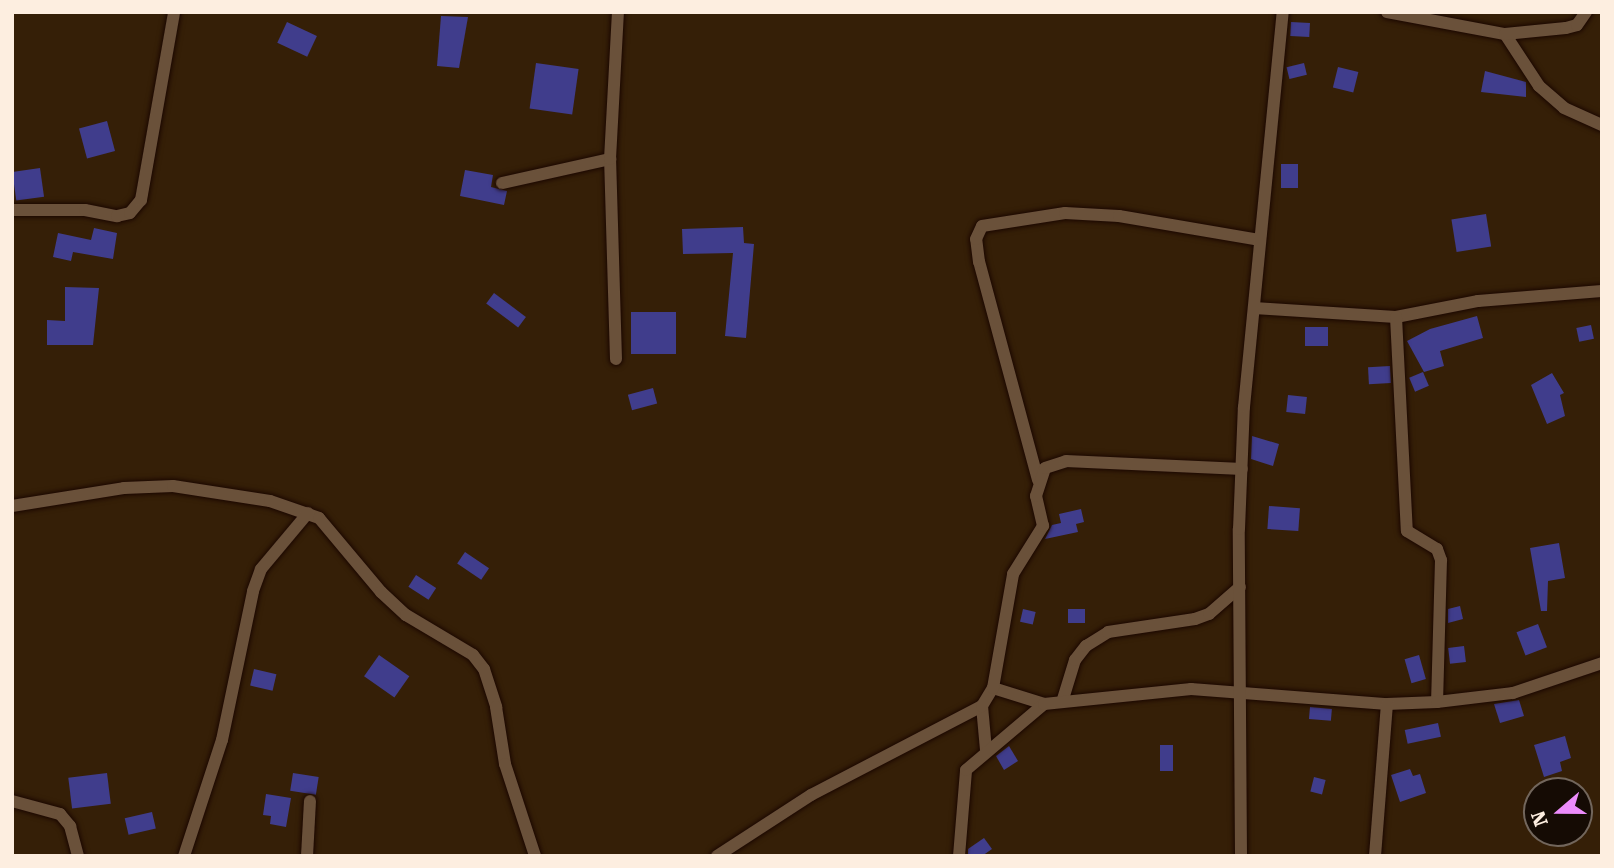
<!DOCTYPE html>
<html>
<head>
<meta charset="utf-8">
<style>
	body { margin:0 }
	#map { position:relative; width:1614px; height:868px; overflow:hidden; background:#351f07; font-family:"Roboto Serif",serif }
	div>[style] { position:absolute }
	.building>* { inset:0; background:#403d8c; transform-origin:0 0 }
	.roads { filter:drop-shadow(0 0 2px #1b0700) drop-shadow(0 0 2px #1b0700) }
	.street>* { height:12px; margin:-6px; padding:0 6px; transform-origin:6px; border-radius:6px; background:#6a513a }
	span { translate:-50% -50%; white-space:nowrap; text-align:center; line-height:1.15; -webkit-text-stroke:5px #150b04; paint-order:stroke }
	.frame { position:absolute; inset:0; border:14px solid #fdeee0; pointer-events:none }
	.north { position:absolute; left:1523px; top:777px; width:70px; height:70px; box-sizing:border-box; background:#150b04; border:2px solid #72665c; border-radius:50%; rotate:250deg; font-size:19px; font-weight:700; line-height:28px; text-align:center; color:#fdeee0 }
	.north::after { content:''; display:block; margin:auto; width:24px; height:32px; background:#ec8cfb; clip-path:polygon(50% 0,100% 100%,50% 72%,0 100%) }
</style>
</head>
<body>
<div id="map">
	<div class="building">
		<i style="clip-path:polygon(441px 16px,468px 17px,459px 68px,437px 66px)"></i>
		<i style="left:287px;top:22px;width:33px;height:23px;rotate:25deg"></i>
		<i style="left:1291px;top:22px;width:19px;height:14px;rotate:3deg"></i>
		<i style="left:536px;top:63px;width:43px;height:46px;rotate:8deg"></i>
		<i style="left:1304px;top:63px;width:12px;height:18px;rotate:76deg"></i>
		<i style="left:1338px;top:67px;width:21px;height:21px;rotate:14deg"></i>
		<i style="clip-path:polygon(1485px 71px,1526px 82px,1526px 97px,1481px 92px)"></i>
		<i style="left:107px;top:121px;width:31px;height:29px;rotate:75deg"></i>
		<i style="left:1281px;top:164px;width:17px;height:24px"></i>
		<i style="left:40px;top:168px;width:29px;height:28px;rotate:82deg"></i>
		<i style="clip-path:polygon(465px 170px,493px 175px,491px 187px,507px 191px,504px 205px,460px 196px)"></i>
		<i style="left:1486px;top:214px;width:33px;height:35px;rotate:81deg"></i>
		<i style="clip-path:polygon(743px 227px,744px 243px,754px 244px,746px 338px,725px 336px,733px 253px,683px 254px,682px 229px)"></i>
		<i style="clip-path:polygon(94px 228px,117px 233px,113px 259px,73px 252px,71px 261px,53px 257px,58px 233px,91px 240px)"></i>
		<i style="clip-path:polygon(65px 287px,99px 288px,93px 345px,47px 345px,47px 320px,65px 321px)"></i>
		<i style="left:494px;top:293px;width:40px;height:13px;rotate:37deg"></i>
		<i style="left:631px;top:312px;width:45px;height:42px"></i>
		<i style="clip-path:polygon(1477px 316px,1483px 338px,1440px 351px,1444px 366px,1424px 372px,1407px 341px,1430px 329px)"></i>
		<i style="left:1591px;top:325px;width:14px;height:15px;rotate:78deg"></i>
		<i style="left:1305px;top:327px;width:23px;height:19px"></i>
		<i style="left:1390px;top:366px;width:17px;height:22px;rotate:87deg"></i>
		<i style="left:1423px;top:372px;width:15px;height:15px;rotate:67deg"></i>
		<i style="clip-path:polygon(1552px 373px,1564px 393px,1560px 395px,1565px 416px,1547px 424px,1531px 385px)"></i>
		<i style="left:653px;top:388px;width:16px;height:26px;rotate:75deg"></i>
		<i style="left:1288px;top:395px;width:19px;height:17px;rotate:6deg"></i>
		<i style="clip-path:polygon(1252px 436px,1279px 444px,1273px 466px,1251px 459px)"></i>
		<i style="left:1269px;top:506px;width:31px;height:23px;rotate:4deg"></i>
		<i style="clip-path:polygon(1081px 509px,1084px 522px,1076px 524px,1078px 532px,1045px 539px,1052px 525px,1061px 523px,1059px 514px)"></i>
		<i style="clip-path:polygon(1559px 543px,1565px 578px,1548px 581px,1547px 611px,1541px 611px,1530px 548px)"></i>
		<i style="left:465px;top:552px;width:29px;height:14px;rotate:34deg"></i>
		<i style="left:416px;top:575px;width:24px;height:14px;rotate:33deg"></i>
		<i style="clip-path:polygon(1460px 606px,1463px 619px,1448px 623px,1448px 609px)"></i>
		<i style="left:1023px;top:609px;width:13px;height:13px;rotate:13deg"></i>
		<i style="left:1068px;top:609px;width:17px;height:14px"></i>
		<i style="left:1538px;top:624px;width:25px;height:23px;rotate:69deg"></i>
		<i style="left:1464px;top:646px;width:16px;height:16px;rotate:83deg"></i>
		<i style="left:379px;top:655px;width:37px;height:26px;rotate:35deg"></i>
		<i style="left:1419px;top:655px;width:25px;height:15px;rotate:74deg"></i>
		<i style="left:254px;top:669px;width:23px;height:17px;rotate:13deg"></i>
		<i style="clip-path:polygon(1519px 700px,1524px 716px,1500px 723px,1494px 704px)"></i>
		<i style="left:1310px;top:707px;width:22px;height:12px;rotate:5deg"></i>
		<i style="left:1438px;top:723px;width:14px;height:34px;rotate:78deg"></i>
		<i style="clip-path:polygon(1565px 736px,1571px 758px,1560px 762px,1562px 771px,1544px 777px,1534px 745px)"></i>
		<i style="left:1160px;top:745px;width:13px;height:26px"></i>
		<i style="clip-path:polygon(1009px 746px,1018px 761px,1004px 770px,996px 756px)"></i>
		<i style="clip-path:polygon(1410px 769px,1413px 776px,1420px 774px,1426px 793px,1400px 802px,1391px 775px)"></i>
		<i style="left:107px;top:773px;width:31px;height:39px;rotate:83deg"></i>
		<i style="left:293px;top:773px;width:26px;height:18px;rotate:9deg"></i>
		<i style="left:1314px;top:777px;width:12px;height:15px;rotate:14deg"></i>
		<i style="clip-path:polygon(266px 794px,291px 798px,286px 827px,270px 824px,271px 816px,263px 815px)"></i>
		<i style="left:152px;top:812px;width:17px;height:28px;rotate:77deg"></i>
		<i style="clip-path:polygon(984px 838px,992px 849px,982px 856px,968px 856px,968px 849px)"></i>
	</div>
	<div class="roads">
		<div class="street">
			<i style="left:1387px;top:12px;width:120px;rotate:10.6deg"></i>
			<i style="left:1505px;top:34px;width:62px;rotate:56.8deg"></i>
			<i style="left:1539px;top:86px;width:33px;rotate:41deg"></i>
			<i style="left:1564px;top:108px;width:42px;rotate:24.1deg"></i>
			<i style="left:1505px;top:34px;width:61px;rotate:-5.6deg"></i>
			<i style="left:1566px;top:28px;width:11px;rotate:-15deg"></i>
			<i style="left:1577px;top:25px;width:16px;rotate:-55deg"></i>
			<i style="left:502px;top:183px;width:111px;rotate:-12.5deg"></i>
			<i style="left:12px;top:210px;width:73px"></i>
			<i style="left:85px;top:210px;width:33px;rotate:11deg"></i>
			<i style="left:117px;top:216px;width:13px;rotate:-13deg"></i>
			<i style="left:130px;top:213px;width:17px;rotate:-50deg"></i>
			<i style="left:141px;top:200px;width:191px;rotate:-80deg"></i>
			<i style="left:1254px;top:308px;width:142px;rotate:3.6deg"></i>
			<i style="left:1396px;top:317px;width:84px;rotate:-11deg"></i>
			<i style="left:1478px;top:301px;width:124px;rotate:-4.6deg"></i>
			<i style="left:1396px;top:317px;width:214px;rotate:87.1deg"></i>
			<i style="left:1407px;top:531px;width:35px;rotate:31deg"></i>
			<i style="left:1437px;top:549px;width:12px;rotate:70deg"></i>
			<i style="left:1441px;top:560px;width:142px;rotate:91.6deg"></i>
			<i style="left:616px;top:359px;width:200px;rotate:-91.7deg"></i>
			<i style="left:610px;top:159px;width:147px;rotate:-86.9deg"></i>
			<i style="left:1038px;top:480px;width:226px;rotate:-105.1deg"></i>
			<i style="left:979px;top:262px;width:23px;rotate:-97deg"></i>
			<i style="left:976px;top:239px;width:14px;rotate:-65deg"></i>
			<i style="left:982px;top:226px;width:84px;rotate:-8.9deg"></i>
			<i style="left:1065px;top:213px;width:54px;rotate:3.2deg"></i>
			<i style="left:1119px;top:216px;width:142px;rotate:9.7deg"></i>
			<i style="left:12px;top:506px;width:113px;rotate:-9.1deg"></i>
			<i style="left:124px;top:488px;width:49px;rotate:-2.3deg"></i>
			<i style="left:173px;top:486px;width:98px;rotate:8.8deg"></i>
			<i style="left:270px;top:501px;width:52px;rotate:19.1deg"></i>
			<i style="left:319px;top:518px;width:97px;rotate:50deg"></i>
			<i style="left:381px;top:592px;width:34px;rotate:43deg"></i>
			<i style="left:406px;top:615px;width:78px;rotate:30.8deg"></i>
			<i style="left:473px;top:655px;width:18px;rotate:52deg"></i>
			<i style="left:484px;top:669px;width:40px;rotate:72deg"></i>
			<i style="left:496px;top:707px;width:58px;rotate:81deg"></i>
			<i style="left:505px;top:764px;width:97px;rotate:71.9deg"></i>
			<i style="left:993px;top:688px;width:53px;rotate:17.4deg"></i>
			<i style="left:1063px;top:699px;width:41px;rotate:-72.9deg"></i>
			<i style="left:1075px;top:660px;width:18px;rotate:-52deg"></i>
			<i style="left:1086px;top:646px;width:26px;rotate:-32deg"></i>
			<i style="left:1108px;top:632px;width:88px;rotate:-8.5deg"></i>
			<i style="left:1195px;top:619px;width:15px;rotate:-20deg"></i>
			<i style="left:1209px;top:614px;width:41px;rotate:-41.1deg"></i>
			<i style="left:982px;top:706px;width:44px;rotate:84.8deg"></i>
			<i style="left:12px;top:801px;width:50px;rotate:15.2deg"></i>
			<i style="left:60px;top:814px;width:16px;rotate:50deg"></i>
			<i style="left:70px;top:826px;width:31px;rotate:75deg"></i>
			<i style="left:184px;top:856px;width:122px;rotate:-71.9deg"></i>
			<i style="left:222px;top:740px;width:152px;rotate:-78.2deg"></i>
			<i style="left:253px;top:591px;width:23px;rotate:-70deg"></i>
			<i style="left:261px;top:569px;width:73px;rotate:-50deg"></i>
			<i style="left:307px;top:856px;width:55px;rotate:-86.9deg"></i>
			<i style="left:717px;top:856px;width:112px;rotate:-33deg"></i>
			<i style="left:811px;top:795px;width:193px;rotate:-27.5deg"></i>
			<i style="left:982px;top:706px;width:21px;rotate:-59deg"></i>
			<i style="left:993px;top:688px;width:116px;rotate:-80deg"></i>
			<i style="left:1013px;top:574px;width:57px;rotate:-58deg"></i>
			<i style="left:1043px;top:526px;width:31px;rotate:-103deg"></i>
			<i style="left:1036px;top:496px;width:29px;rotate:-72deg"></i>
			<i style="left:1045px;top:468px;width:22px;rotate:-18deg"></i>
			<i style="left:1066px;top:461px;width:176px;rotate:2.6deg"></i>
			<i style="left:959px;top:856px;width:86px;rotate:-85.3deg"></i>
			<i style="left:966px;top:770px;width:102px;rotate:-40.2deg"></i>
			<i style="left:1044px;top:704px;width:148px;rotate:-5.8deg"></i>
			<i style="left:1191px;top:689px;width:197px;rotate:4.4deg"></i>
			<i style="left:1387px;top:704px;width:50px;rotate:-2.3deg"></i>
			<i style="left:1437px;top:702px;width:77px;rotate:-6.8deg"></i>
			<i style="left:1513px;top:693px;width:94px;rotate:-18.6deg"></i>
			<i style="left:1241px;top:856px;width:327px;rotate:-90.4deg"></i>
			<i style="left:1239px;top:529px;width:122px;rotate:-87.7deg"></i>
			<i style="left:1244px;top:407px;width:397px;rotate:-84.4deg"></i>
			<i style="left:1375px;top:856px;width:152px;rotate:-85.5deg"></i>
		</div>
	</div>
	<div class="frame"></div>
	<div class="north">N</div>
</div>
</body>
</html>
